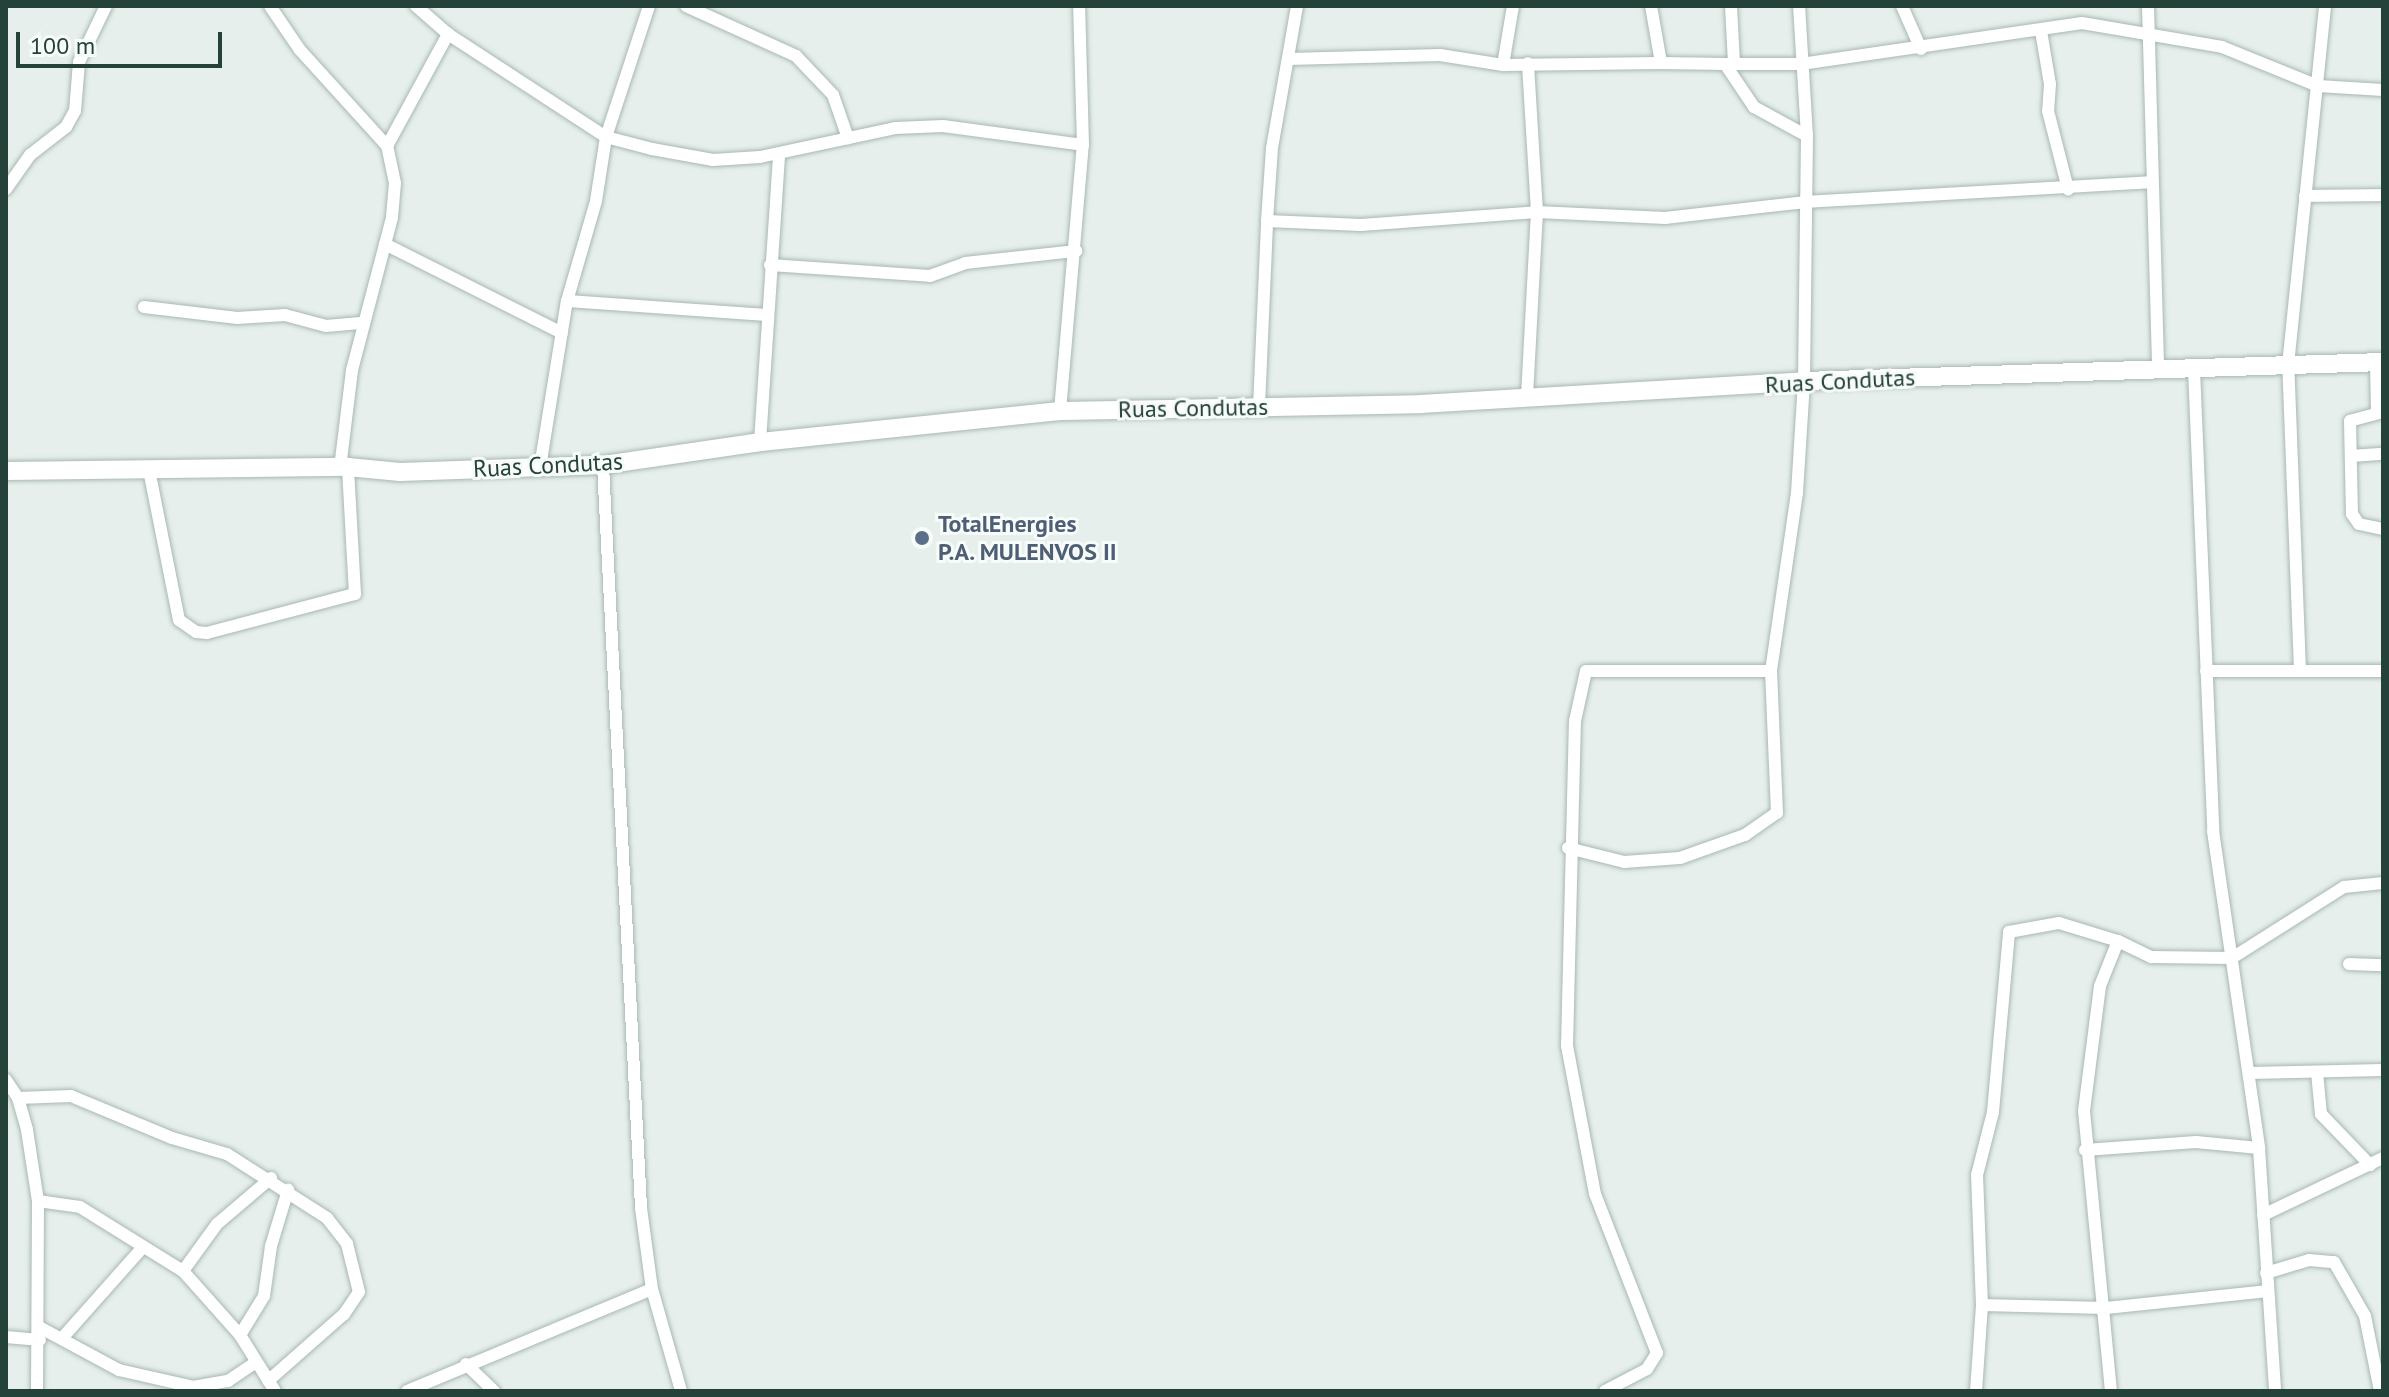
<!DOCTYPE html>
<html>
<head>
<meta charset="utf-8">
<style>
	body { margin:0 }
	#map { position:relative; width:2389px; height:1397px; overflow:hidden; background:#e6efeb; font-family:"PT Sans",sans-serif }
	div>[style] { position:absolute }
	.roads { filter:drop-shadow(0 0 2px #a8b8b2) drop-shadow(0 0 2px #a8b8b2) }
	.street>* { height:12px; margin:-6px; padding:0 6px; transform-origin:6px; border-radius:6px; background:#fff }
	.secondary>* { height:18px; margin:-9px; padding:0 9px; transform-origin:9px; border-radius:9px; background:#fff }
	.dots>* { width:22px; height:22px; translate:-50% -50%; box-sizing:border-box; border:4px solid #f7fbf9; border-radius:50% }
	span { translate:-50% -50%; white-space:nowrap; text-align:center; line-height:1.15; -webkit-text-stroke:6px #f7fbf9; paint-order:stroke }
	.street-label { font-size:24px; color:#24423a }
	.service-label { font-size:24px; color:#4e5e75; font-weight:700 }
	.left { translate:0 -50%; text-align:left }
	.frame { position:absolute; inset:0; border:8px solid #24423a; pointer-events:none }
	.scale { position:absolute; left:16px; top:32px; width:206px; height:36px; box-sizing:border-box; border:4px solid #24423a; border-top:0; padding-left:10px; font-size:24px; line-height:28px; white-space:nowrap; color:#24423a; -webkit-text-stroke:6px #f7fbf9; paint-order:stroke }
</style>
</head>
<body>
<div id="map">
	<div class="roads">
		<div class="street">
			<i style="left:270px;top:6px;width:53px;rotate:55.7deg"></i>
			<i style="left:300px;top:50px;width:130px;rotate:47.8deg"></i>
			<i style="left:416px;top:6px;width:43px;rotate:41.2deg"></i>
			<i style="left:448px;top:34px;width:189px;rotate:33.1deg"></i>
			<i style="left:606px;top:137px;width:48px;rotate:14.6deg"></i>
			<i style="left:652px;top:149px;width:62px;rotate:10.2deg"></i>
			<i style="left:713px;top:160px;width:47px;rotate:-3.7deg"></i>
			<i style="left:760px;top:157px;width:138px;rotate:-12.1deg"></i>
			<i style="left:895px;top:128px;width:48px;rotate:-2.4deg"></i>
			<i style="left:943px;top:126px;width:141px;rotate:7.7deg"></i>
			<i style="left:686px;top:6px;width:121px;rotate:24.4deg"></i>
			<i style="left:796px;top:56px;width:54px;rotate:46.5deg"></i>
			<i style="left:833px;top:95px;width:46px;rotate:70.8deg"></i>
			<i style="left:1651px;top:6px;width:58px;rotate:80deg"></i>
			<i style="left:1661px;top:63px;width:64px;rotate:0.9deg"></i>
			<i style="left:1725px;top:64px;width:52px;rotate:56deg"></i>
			<i style="left:1754px;top:107px;width:60px;rotate:28.7deg"></i>
			<i style="left:1731px;top:6px;width:58px;rotate:87deg"></i>
			<i style="left:1902px;top:6px;width:47px;rotate:66.2deg"></i>
			<i style="left:2148px;top:6px;width:364px;rotate:88.4deg"></i>
			<i style="left:2041px;top:31px;width:54px;rotate:80.4deg"></i>
			<i style="left:2050px;top:84px;width:27px;rotate:94deg"></i>
			<i style="left:2048px;top:111px;width:81px;rotate:75.6deg"></i>
			<i style="left:1288px;top:59px;width:152px;rotate:-1.5deg"></i>
			<i style="left:1440px;top:55px;width:64px;rotate:9deg"></i>
			<i style="left:1503px;top:65px;width:158px;rotate:-0.7deg"></i>
			<i style="left:1725px;top:64px;width:76px"></i>
			<i style="left:1801px;top:64px;width:284px;rotate:-8.3deg"></i>
			<i style="left:2082px;top:23px;width:142px;rotate:9.7deg"></i>
			<i style="left:2222px;top:47px;width:104px;rotate:22.1deg"></i>
			<i style="left:2318px;top:86px;width:65px;rotate:3.5deg"></i>
			<i style="left:1503px;top:65px;width:60px;rotate:-80.4deg"></i>
			<i style="left:6px;top:189px;width:42px;rotate:-54.8deg"></i>
			<i style="left:30px;top:155px;width:46px;rotate:-37.9deg"></i>
			<i style="left:66px;top:127px;width:18px;rotate:-61deg"></i>
			<i style="left:75px;top:111px;width:49px;rotate:-85.3deg"></i>
			<i style="left:79px;top:62px;width:62px;rotate:-64.3deg"></i>
			<i style="left:2305px;top:196px;width:78px;rotate:-0.7deg"></i>
			<i style="left:1267px;top:221px;width:73px;rotate:-86.1deg"></i>
			<i style="left:1272px;top:148px;width:144px;rotate:-80deg"></i>
			<i style="left:385px;top:244px;width:198px;rotate:26.7deg"></i>
			<i style="left:770px;top:265px;width:160px;rotate:3.9deg"></i>
			<i style="left:930px;top:276px;width:37px;rotate:-20deg"></i>
			<i style="left:965px;top:263px;width:112px;rotate:-6.2deg"></i>
			<i style="left:567px;top:301px;width:201px;rotate:4deg"></i>
			<i style="left:144px;top:307px;width:94px;rotate:6.7deg"></i>
			<i style="left:237px;top:318px;width:48px;rotate:-3.6deg"></i>
			<i style="left:285px;top:315px;width:42px;rotate:15deg"></i>
			<i style="left:326px;top:326px;width:37px;rotate:-5deg"></i>
			<i style="left:2376px;top:363px;width:49px;rotate:88.8deg"></i>
			<i style="left:2194px;top:369px;width:462px;rotate:87.6deg"></i>
			<i style="left:2213px;top:831px;width:320px;rotate:81.7deg"></i>
			<i style="left:2259px;top:1148px;width:244px;rotate:86.2deg"></i>
			<i style="left:1527px;top:396px;width:184px;rotate:-86.9deg"></i>
			<i style="left:1537px;top:212px;width:149px;rotate:-93.5deg"></i>
			<i style="left:1259px;top:407px;width:186px;rotate:-87.5deg"></i>
			<i style="left:1267px;top:221px;width:94px;rotate:2.4deg"></i>
			<i style="left:1361px;top:225px;width:176px;rotate:-4.2deg"></i>
			<i style="left:1537px;top:212px;width:128px;rotate:2.7deg"></i>
			<i style="left:1665px;top:218px;width:142px;rotate:-6.5deg"></i>
			<i style="left:1806px;top:202px;width:347px;rotate:-3.3deg"></i>
			<i style="left:1060px;top:411px;width:267px;rotate:-85.1deg"></i>
			<i style="left:1083px;top:145px;width:139px;rotate:-91.6deg"></i>
			<i style="left:2383px;top:412px;width:34px;rotate:165deg"></i>
			<i style="left:2350px;top:421px;width:93px;rotate:88.8deg"></i>
			<i style="left:2352px;top:514px;width:12px;rotate:55deg"></i>
			<i style="left:2359px;top:524px;width:25px;rotate:12deg"></i>
			<i style="left:760px;top:442px;width:289px;rotate:-86.2deg"></i>
			<i style="left:2351px;top:456px;width:32px;rotate:-4deg"></i>
			<i style="left:603px;top:465px;width:744px;rotate:87.07deg"></i>
			<i style="left:641px;top:1208px;width:82px;rotate:82.3deg"></i>
			<i style="left:652px;top:1289px;width:106px;rotate:74.1deg"></i>
			<i style="left:540px;top:467px;width:168px;rotate:-80.8deg"></i>
			<i style="left:567px;top:301px;width:104px;rotate:-73.8deg"></i>
			<i style="left:596px;top:201px;width:65px;rotate:-81.1deg"></i>
			<i style="left:606px;top:137px;width:138px;rotate:-71.8deg"></i>
			<i style="left:340px;top:468px;width:99px;rotate:-83deg"></i>
			<i style="left:352px;top:370px;width:158px;rotate:-75.3deg"></i>
			<i style="left:392px;top:217px;width:34px;rotate:-85deg"></i>
			<i style="left:395px;top:183px;width:38px;rotate:-102deg"></i>
			<i style="left:387px;top:146px;width:128px;rotate:-61.4deg"></i>
			<i style="left:149px;top:470px;width:153px;rotate:78.7deg"></i>
			<i style="left:179px;top:620px;width:21px;rotate:35deg"></i>
			<i style="left:196px;top:632px;width:11px;rotate:5deg"></i>
			<i style="left:207px;top:633px;width:153px;rotate:-14.8deg"></i>
			<i style="left:355px;top:594px;width:127px;rotate:-93.2deg"></i>
			<i style="left:2206px;top:671px;width:177px"></i>
			<i style="left:2300px;top:671px;width:306px;rotate:-92.2deg"></i>
			<i style="left:2288px;top:365px;width:361px;rotate:-84.1deg"></i>
			<i style="left:1568px;top:848px;width:58px;rotate:14deg"></i>
			<i style="left:1624px;top:862px;width:56px;rotate:-4.1deg"></i>
			<i style="left:1680px;top:858px;width:69px;rotate:-19.5deg"></i>
			<i style="left:1745px;top:835px;width:39px;rotate:-35deg"></i>
			<i style="left:1777px;top:813px;width:142px;rotate:-92.4deg"></i>
			<i style="left:2118px;top:941px;width:37px;rotate:26deg"></i>
			<i style="left:2151px;top:957px;width:81px;rotate:0.7deg"></i>
			<i style="left:2232px;top:958px;width:133px;rotate:-32.4deg"></i>
			<i style="left:2344px;top:887px;width:39px;rotate:-6deg"></i>
			<i style="left:2349px;top:964px;width:34px;rotate:2deg"></i>
			<i style="left:2317px;top:1072px;width:42px;rotate:84.6deg"></i>
			<i style="left:2321px;top:1114px;width:71px;rotate:46.1deg"></i>
			<i style="left:2249px;top:1073px;width:134px;rotate:-1.3deg"></i>
			<i style="left:6px;top:1080px;width:22px;rotate:56deg"></i>
			<i style="left:18px;top:1098px;width:33px;rotate:74deg"></i>
			<i style="left:27px;top:1130px;width:72px;rotate:81.2deg"></i>
			<i style="left:38px;top:1201px;width:190px;rotate:90.3deg"></i>
			<i style="left:18px;top:1098px;width:53px;rotate:-2.2deg"></i>
			<i style="left:71px;top:1096px;width:109px;rotate:22.6deg"></i>
			<i style="left:172px;top:1138px;width:57px;rotate:16.2deg"></i>
			<i style="left:227px;top:1154px;width:119px;rotate:32.6deg"></i>
			<i style="left:327px;top:1218px;width:33px;rotate:52deg"></i>
			<i style="left:347px;top:1244px;width:49px;rotate:76deg"></i>
			<i style="left:359px;top:1292px;width:27px;rotate:124deg"></i>
			<i style="left:344px;top:1314px;width:101px;rotate:138.6deg"></i>
			<i style="left:2085px;top:1150px;width:111px;rotate:-4.1deg"></i>
			<i style="left:2196px;top:1142px;width:63px;rotate:5.4deg"></i>
			<i style="left:38px;top:1201px;width:42px;rotate:8.1deg"></i>
			<i style="left:80px;top:1207px;width:121px;rotate:31.9deg"></i>
			<i style="left:183px;top:1271px;width:86px;rotate:48.3deg"></i>
			<i style="left:240px;top:1335px;width:66px;rotate:58deg"></i>
			<i style="left:2263px;top:1215px;width:133px;rotate:-25.4deg"></i>
			<i style="left:183px;top:1271px;width:58px;rotate:-54.1deg"></i>
			<i style="left:217px;top:1224px;width:71px;rotate:-40.4deg"></i>
			<i style="left:2266px;top:1273px;width:45px;rotate:-16.8deg"></i>
			<i style="left:2309px;top:1260px;width:25px;rotate:5deg"></i>
			<i style="left:2334px;top:1262px;width:62px;rotate:60.1deg"></i>
			<i style="left:2365px;top:1316px;width:76px;rotate:78.7deg"></i>
			<i style="left:1982px;top:1305px;width:124px;rotate:1.4deg"></i>
			<i style="left:2106px;top:1308px;width:163px;rotate:-6deg"></i>
			<i style="left:41px;top:1328px;width:89px;rotate:28.3deg"></i>
			<i style="left:119px;top:1370px;width:76px;rotate:12.9deg"></i>
			<i style="left:193px;top:1387px;width:36px;rotate:-10deg"></i>
			<i style="left:228px;top:1381px;width:32px;rotate:-34deg"></i>
			<i style="left:240px;top:1335px;width:46px;rotate:-58.4deg"></i>
			<i style="left:264px;top:1296px;width:50px;rotate:-82deg"></i>
			<i style="left:271px;top:1246px;width:59px;rotate:-73.1deg"></i>
			<i style="left:64px;top:1336px;width:118px;rotate:-48.4deg"></i>
			<i style="left:6px;top:1337px;width:34px;rotate:5deg"></i>
			<i style="left:466px;top:1364px;width:39px;rotate:44deg"></i>
			<i style="left:407px;top:1391px;width:265px;rotate:-22.6deg"></i>
			<i style="left:1605px;top:1391px;width:47px;rotate:-27.6deg"></i>
			<i style="left:1647px;top:1369px;width:19px;rotate:-58deg"></i>
			<i style="left:1657px;top:1353px;width:171px;rotate:-111.3deg"></i>
			<i style="left:1595px;top:1194px;width:151px;rotate:-100.7deg"></i>
			<i style="left:1567px;top:1046px;width:325px;rotate:-88.6deg"></i>
			<i style="left:1575px;top:721px;width:51px;rotate:-77.6deg"></i>
			<i style="left:1586px;top:671px;width:185px"></i>
			<i style="left:1771px;top:671px;width:180px;rotate:-81.7deg"></i>
			<i style="left:1797px;top:493px;width:112px;rotate:-86.4deg"></i>
			<i style="left:1804px;top:381px;width:245px;rotate:-89.3deg"></i>
			<i style="left:1807px;top:136px;width:130px;rotate:-93.5deg"></i>
			<i style="left:1976px;top:1391px;width:86px;rotate:-86deg"></i>
			<i style="left:1982px;top:1305px;width:130px;rotate:-92.2deg"></i>
			<i style="left:1977px;top:1175px;width:65px;rotate:-75.7deg"></i>
			<i style="left:1993px;top:1112px;width:181px;rotate:-84.9deg"></i>
			<i style="left:2009px;top:932px;width:51px;rotate:-10.2deg"></i>
			<i style="left:2059px;top:923px;width:62px;rotate:17deg"></i>
			<i style="left:2118px;top:941px;width:48px;rotate:111.8deg"></i>
			<i style="left:2100px;top:986px;width:126px;rotate:97.3deg"></i>
			<i style="left:2084px;top:1111px;width:281px;rotate:84.5deg"></i>
		</div>
		<div class="secondary">
			<i style="left:6px;top:471px;width:342px;rotate:-0.7deg"></i>
			<i style="left:348px;top:467px;width:52px;rotate:5.5deg"></i>
			<i style="left:400px;top:472px;width:203px;rotate:-2deg"></i>
			<i style="left:603px;top:465px;width:159px;rotate:-8.3deg"></i>
			<i style="left:760px;top:442px;width:302px;rotate:-5.9deg"></i>
			<i style="left:1060px;top:411px;width:361px;rotate:-1.1deg"></i>
			<i style="left:1421px;top:404px;width:384px;rotate:-3.4deg"></i>
			<i style="left:1804px;top:381px;width:579px;rotate:-1.88deg"></i>
		</div>
	</div>
	<div class="dots">
		<i style="left:922px;top:538px;background:#5c6f8a"></i>
	</div>
	<div class="street-label">
		<span style="left:1840px;top:381px;rotate:-3deg">Ruas Condutas</span>
		<span style="left:1193px;top:408px;rotate:-1deg">Ruas Condutas</span>
		<span style="left:548px;top:465px;rotate:-3deg">Ruas Condutas</span>
	</div>
	<div class="service-label">
		<span class="left" style="left:938px;top:538px">TotalEnergies<br>P.A. MULENVOS II</span>
	</div>
	<div class="frame"></div>
	<div class="scale">100 m</div>
</div>
</body>
</html>
